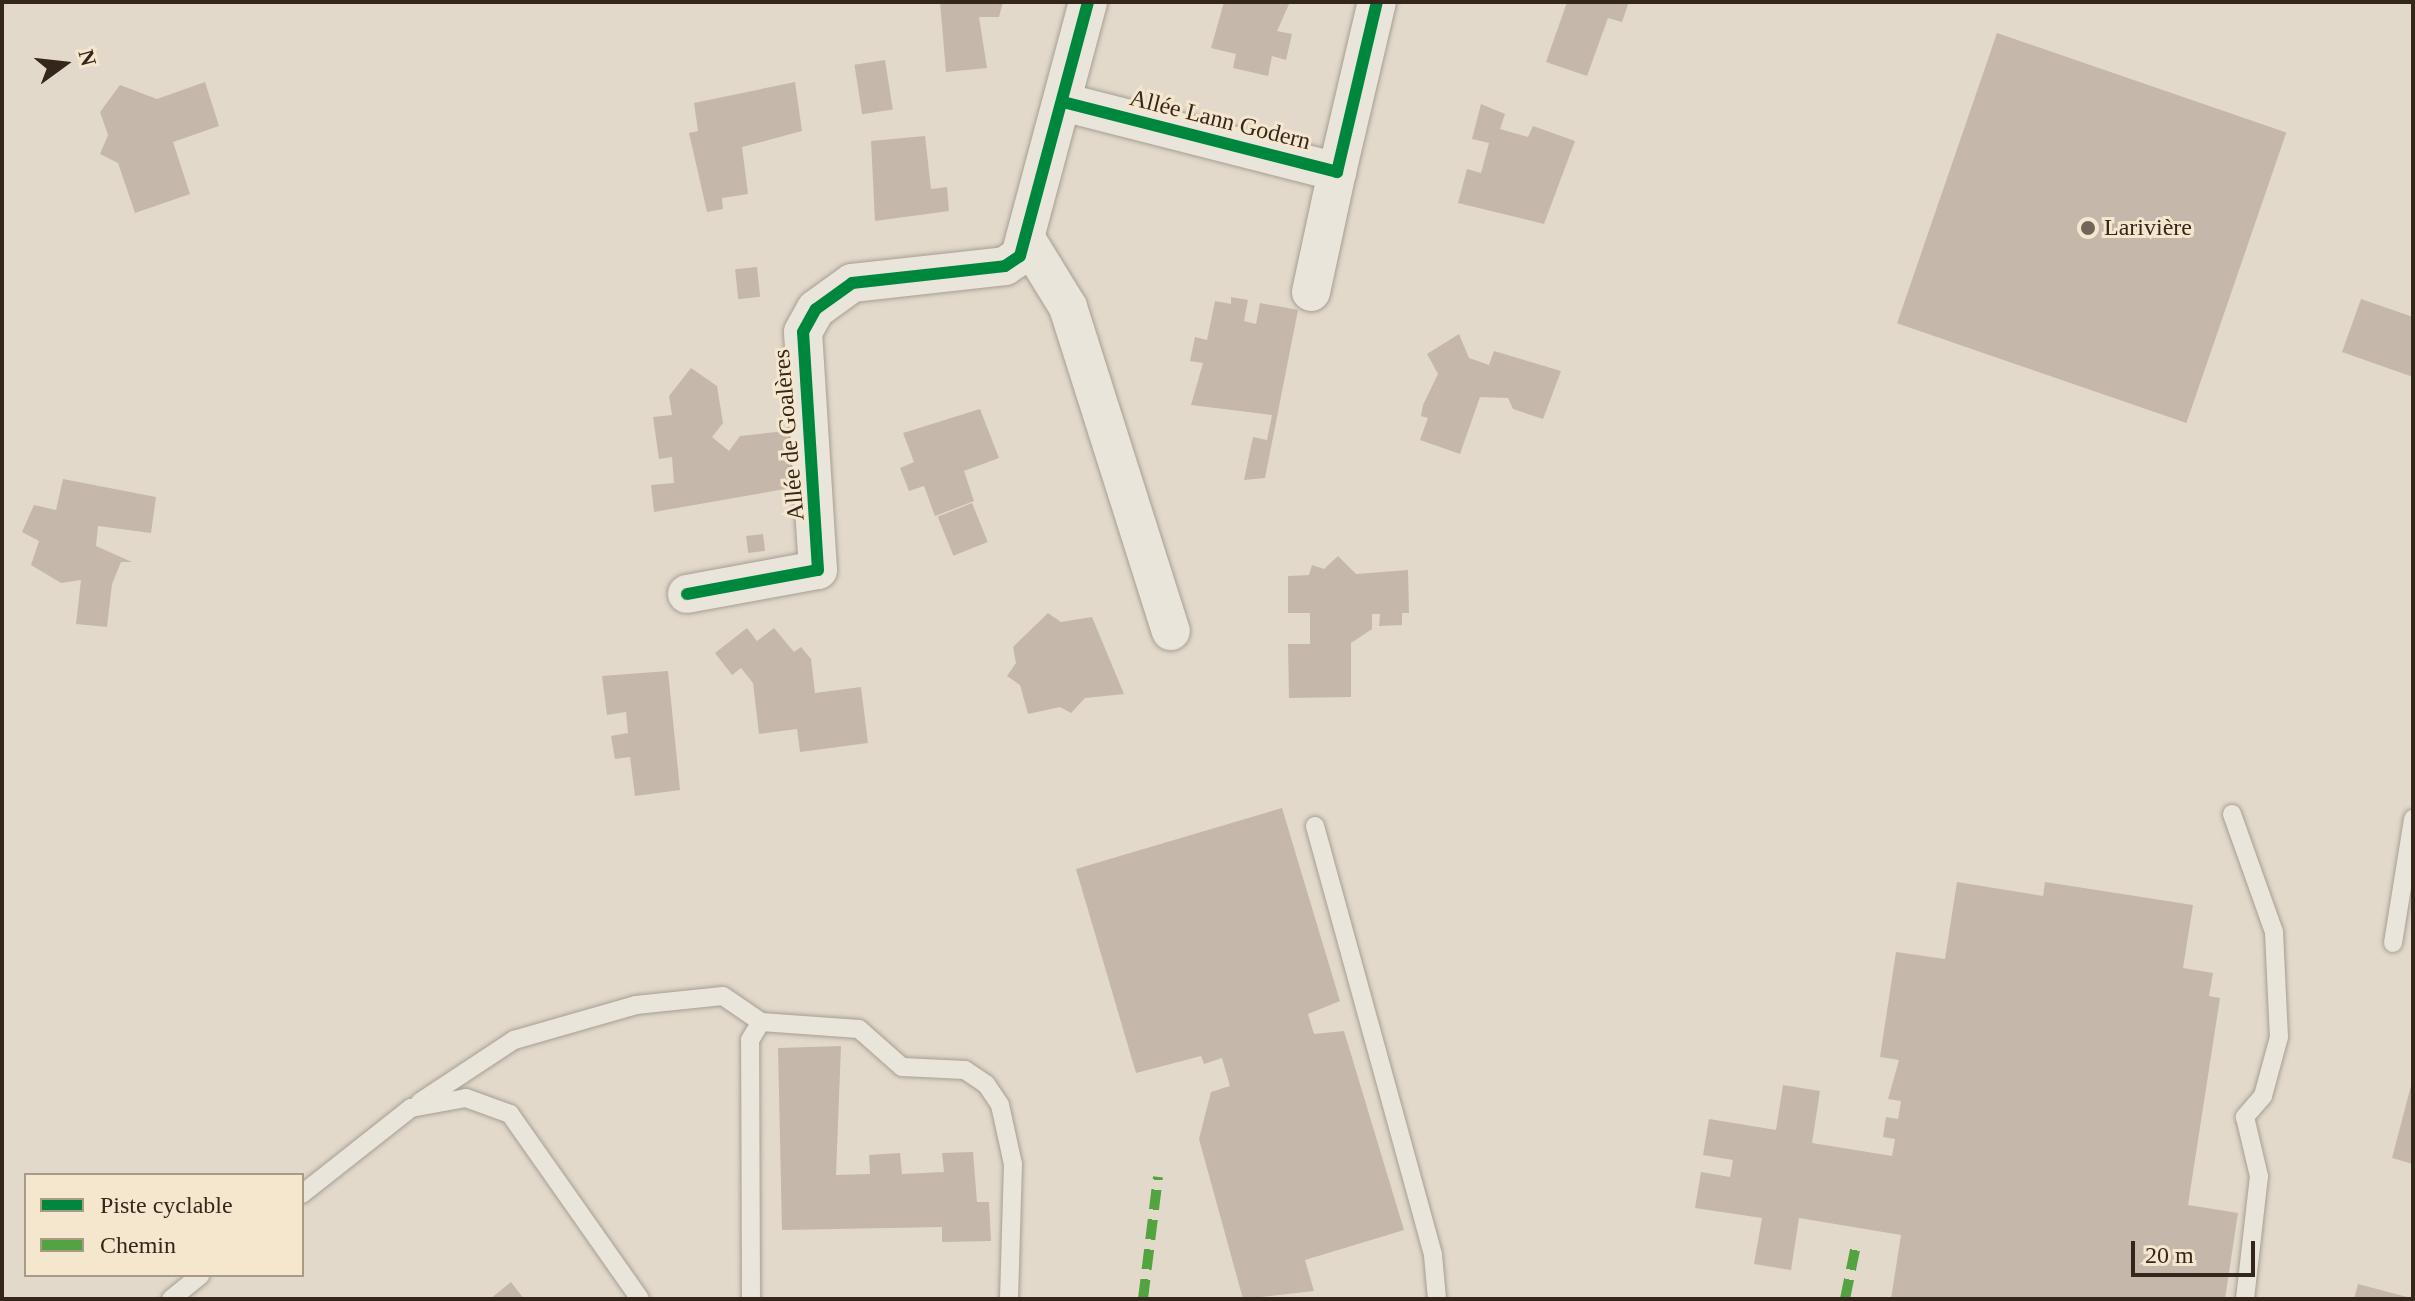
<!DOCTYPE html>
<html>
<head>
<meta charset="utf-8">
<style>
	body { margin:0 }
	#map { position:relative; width:2415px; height:1301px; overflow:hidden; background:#e2d9ca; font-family:"Times New Roman",serif }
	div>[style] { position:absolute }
	.building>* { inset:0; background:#c6b7ab; transform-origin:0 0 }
	.roads { filter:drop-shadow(0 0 2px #a79e94) drop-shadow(0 0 2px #a79e94) }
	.service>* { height:18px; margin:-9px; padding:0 9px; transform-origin:9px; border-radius:9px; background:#eae5db }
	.minor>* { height:38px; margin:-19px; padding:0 19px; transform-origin:19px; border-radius:19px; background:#eae5db }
	.quiet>* { height:10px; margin-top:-5px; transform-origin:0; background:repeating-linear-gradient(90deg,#53a341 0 20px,transparent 0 30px) }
	.cycleway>* { height:12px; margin:-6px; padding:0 6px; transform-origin:6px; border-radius:6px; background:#00873e }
	.dots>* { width:22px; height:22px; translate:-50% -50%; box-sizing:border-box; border:4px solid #f5e7ce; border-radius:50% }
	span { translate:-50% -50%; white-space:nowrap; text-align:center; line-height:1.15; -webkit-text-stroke:6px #f5e7ce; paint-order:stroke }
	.street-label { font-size:24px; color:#35261c }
	.poi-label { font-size:24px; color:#35261c }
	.left { translate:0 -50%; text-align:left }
	.frame { position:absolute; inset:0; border:4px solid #35261c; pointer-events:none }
	.legend { position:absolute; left:24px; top:1173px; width:280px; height:104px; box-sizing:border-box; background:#f5e7ce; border:2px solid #a89a87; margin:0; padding:10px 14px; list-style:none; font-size:24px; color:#35261c }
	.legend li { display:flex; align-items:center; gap:16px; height:40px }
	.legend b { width:40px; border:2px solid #a89a87 }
	.north { position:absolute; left:24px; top:24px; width:80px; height:80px; -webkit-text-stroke:6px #f5e7ce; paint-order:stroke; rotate:75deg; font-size:22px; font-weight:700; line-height:32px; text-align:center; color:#35261c }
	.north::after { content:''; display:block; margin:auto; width:28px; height:36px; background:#35261c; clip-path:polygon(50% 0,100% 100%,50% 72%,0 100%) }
	.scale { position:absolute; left:2131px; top:1241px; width:124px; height:36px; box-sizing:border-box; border:4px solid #35261c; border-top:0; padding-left:10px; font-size:24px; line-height:28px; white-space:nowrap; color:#35261c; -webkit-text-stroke:6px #f5e7ce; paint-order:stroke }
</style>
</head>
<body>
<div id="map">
	<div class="building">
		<i style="clip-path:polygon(940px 2px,1003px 2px,999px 17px,979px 17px,987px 68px,946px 72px)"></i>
		<i style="clip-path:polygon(1224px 2px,1290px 2px,1277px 31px,1292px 34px,1286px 60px,1272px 56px,1268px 76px,1233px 68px,1236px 54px,1211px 48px)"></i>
		<i style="clip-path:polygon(1567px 2px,1629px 2px,1622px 22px,1608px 18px,1587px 76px,1546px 62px)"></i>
		<i style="left:1997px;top:33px;width:306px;height:307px;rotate:19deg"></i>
		<i style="left:885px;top:60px;width:50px;height:31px;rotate:81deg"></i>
		<i style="clip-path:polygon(205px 82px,219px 126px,173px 142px,190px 194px,135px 213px,118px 163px,100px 154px,108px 135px,100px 112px,120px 85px,157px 99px)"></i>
		<i style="clip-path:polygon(795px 82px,802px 131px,742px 147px,748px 194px,722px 198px,723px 209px,707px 212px,689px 133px,698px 131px,694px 103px)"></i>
		<i style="clip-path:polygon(1481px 104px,1505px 114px,1500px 129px,1528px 137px,1533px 126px,1575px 141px,1544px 224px,1458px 203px,1467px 169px,1481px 173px,1489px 143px,1472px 139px)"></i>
		<i style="clip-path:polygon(925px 136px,931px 189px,947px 187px,949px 211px,875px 221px,871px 141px)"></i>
		<i style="left:757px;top:267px;width:30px;height:22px;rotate:84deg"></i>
		<i style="clip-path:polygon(1231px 297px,1248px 300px,1244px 321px,1256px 324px,1260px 303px,1298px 310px,1265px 478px,1244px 480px,1253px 437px,1267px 440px,1272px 415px,1191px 405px,1203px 363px,1190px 361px,1195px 337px,1207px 340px,1215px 301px,1231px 304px)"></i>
		<i style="clip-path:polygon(2361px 299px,2413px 317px,2413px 377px,2342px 352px)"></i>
		<i style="clip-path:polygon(1459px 334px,1469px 358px,1489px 365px,1494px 351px,1561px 371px,1543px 419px,1513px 409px,1508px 398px,1480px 397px,1460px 454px,1420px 440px,1428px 418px,1421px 416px,1423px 405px,1438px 374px,1427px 354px)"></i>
		<i style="clip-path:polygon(691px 368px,717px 386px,723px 423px,712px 437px,729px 451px,740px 436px,795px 430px,802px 486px,654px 512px,651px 485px,674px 483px,672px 457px,659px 459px,653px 417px,672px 415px,669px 396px)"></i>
		<i style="clip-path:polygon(980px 409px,999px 458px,964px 471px,974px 501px,935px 516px,924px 486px,909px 491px,900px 468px,914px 462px,903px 433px)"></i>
		<i style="clip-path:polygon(63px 479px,156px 497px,151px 533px,98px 526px,96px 546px,132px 562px,121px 562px,112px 584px,107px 627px,76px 624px,81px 580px,61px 583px,31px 565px,39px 541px,22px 532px,34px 505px,56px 510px)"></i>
		<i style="left:972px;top:503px;width:42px;height:37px;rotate:68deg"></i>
		<i style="left:763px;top:534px;width:17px;height:17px;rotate:83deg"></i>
		<i style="clip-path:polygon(1338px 556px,1356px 574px,1408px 570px,1409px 613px,1402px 613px,1402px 625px,1379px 626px,1380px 614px,1372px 614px,1372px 629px,1351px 643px,1351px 697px,1289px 698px,1288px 644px,1310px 644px,1310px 613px,1288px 613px,1288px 576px,1309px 575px,1312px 565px,1324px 569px)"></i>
		<i style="clip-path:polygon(1048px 613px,1061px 622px,1092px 617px,1124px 694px,1085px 698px,1071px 713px,1060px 707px,1028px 714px,1020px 685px,1007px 676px,1016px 663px,1013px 647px)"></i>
		<i style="clip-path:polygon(747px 628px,757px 641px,774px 628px,794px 652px,801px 647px,811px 659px,815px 693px,861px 687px,868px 743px,800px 752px,797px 729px,759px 734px,753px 683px,741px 668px,732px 675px,715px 653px)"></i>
		<i style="clip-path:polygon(668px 671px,680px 790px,635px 796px,630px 757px,615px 759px,611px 736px,628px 733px,626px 712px,607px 715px,602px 676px)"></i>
		<i style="clip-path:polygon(1282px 808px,1340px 1001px,1308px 1014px,1314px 1034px,1344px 1031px,1404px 1230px,1305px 1260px,1314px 1291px,1243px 1299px,1199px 1139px,1211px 1092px,1230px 1086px,1222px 1058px,1204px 1064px,1201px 1056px,1136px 1073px,1076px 869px)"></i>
		<i style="clip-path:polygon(1957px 882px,2043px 896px,2045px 882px,2193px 905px,2183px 968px,2213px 973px,2209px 996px,2220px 998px,2188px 1205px,2238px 1213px,2225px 1299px,1891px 1299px,1901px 1235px,1799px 1218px,1791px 1270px,1754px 1264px,1762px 1218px,1695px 1208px,1701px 1172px,1730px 1177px,1733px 1160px,1703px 1155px,1709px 1119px,1776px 1130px,1783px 1085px,1820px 1091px,1812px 1143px,1892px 1156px,1895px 1139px,1883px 1137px,1886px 1117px,1898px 1119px,1901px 1101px,1888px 1099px,1899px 1060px,1880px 1057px,1896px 952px,1945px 959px)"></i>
		<i style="clip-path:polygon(841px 1046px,836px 1175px,870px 1174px,869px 1155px,900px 1153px,902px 1174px,944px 1172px,942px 1153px,973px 1152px,977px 1202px,989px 1202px,991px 1241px,942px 1242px,942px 1227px,782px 1230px,778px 1048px)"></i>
		<i style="clip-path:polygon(2412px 1082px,2413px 1082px,2413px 1164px,2392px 1158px)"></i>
		<i style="clip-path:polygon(511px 1282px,524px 1299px,490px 1299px)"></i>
		<i style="clip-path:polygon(2358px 1284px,2411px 1298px,2411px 1299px,2354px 1299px)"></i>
	</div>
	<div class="roads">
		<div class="service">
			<i style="left:2232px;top:814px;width:125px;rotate:70.4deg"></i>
			<i style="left:2274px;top:932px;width:105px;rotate:87.3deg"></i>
			<i style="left:2279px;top:1037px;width:61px;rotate:105.2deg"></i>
			<i style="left:2263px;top:1096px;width:28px;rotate:131deg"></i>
			<i style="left:2245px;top:1117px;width:61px;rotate:76.7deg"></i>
			<i style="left:2259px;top:1176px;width:124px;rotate:96.5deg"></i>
			<i style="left:1315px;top:826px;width:445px;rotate:74.6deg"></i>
			<i style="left:1433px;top:1255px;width:44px;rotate:84.8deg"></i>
			<i style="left:2393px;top:943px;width:126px;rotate:-80.8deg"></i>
			<i style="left:420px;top:1102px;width:113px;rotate:-33.4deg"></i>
			<i style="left:514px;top:1040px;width:127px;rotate:-16deg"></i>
			<i style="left:636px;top:1005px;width:87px;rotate:-5.9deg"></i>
			<i style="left:723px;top:996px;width:46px;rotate:34.4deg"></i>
			<i style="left:302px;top:1194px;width:139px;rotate:-38.3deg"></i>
			<i style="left:411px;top:1108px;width:56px;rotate:-10.3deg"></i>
			<i style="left:466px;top:1098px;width:47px;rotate:20deg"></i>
			<i style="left:510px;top:1114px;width:226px;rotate:54.9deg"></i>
			<i style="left:171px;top:1299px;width:38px;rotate:-39deg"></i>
			<i style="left:751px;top:1299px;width:259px;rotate:-90.2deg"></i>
			<i style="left:750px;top:1040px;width:21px;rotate:-59deg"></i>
			<i style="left:761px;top:1022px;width:98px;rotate:4.1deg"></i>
			<i style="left:859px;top:1029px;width:57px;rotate:41.5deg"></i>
			<i style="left:902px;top:1067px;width:63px;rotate:2.7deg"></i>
			<i style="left:965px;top:1070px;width:25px;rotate:34deg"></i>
			<i style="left:986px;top:1084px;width:25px;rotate:56deg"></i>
			<i style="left:1000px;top:1105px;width:60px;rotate:77.6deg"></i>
			<i style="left:1013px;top:1164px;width:135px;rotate:91.7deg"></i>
		</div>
		<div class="minor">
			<i style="left:1063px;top:102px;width:283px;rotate:14.3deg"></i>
			<i style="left:1337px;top:172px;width:175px;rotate:-76.8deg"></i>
			<i style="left:1028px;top:242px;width:76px;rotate:58.4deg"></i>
			<i style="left:1068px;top:307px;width:340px;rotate:72.4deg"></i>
			<i style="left:1311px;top:292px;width:123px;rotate:-77.8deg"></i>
			<i style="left:687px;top:594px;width:133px;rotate:-10.4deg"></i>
			<i style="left:818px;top:570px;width:238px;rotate:-93.6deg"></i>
			<i style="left:803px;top:332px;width:26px;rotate:-61deg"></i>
			<i style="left:816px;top:309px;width:44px;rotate:-35.8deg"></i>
			<i style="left:852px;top:283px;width:154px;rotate:-6.3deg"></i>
			<i style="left:1005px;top:266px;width:18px;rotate:-34deg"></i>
			<i style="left:1020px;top:256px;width:263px;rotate:-75deg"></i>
		</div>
	</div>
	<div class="quiet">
		<i style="left:1143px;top:1299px;width:123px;rotate:-83deg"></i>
		<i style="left:1845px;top:1299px;width:55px;rotate:-78.5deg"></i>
	</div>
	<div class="cycleway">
		<i style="left:1063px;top:102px;width:283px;rotate:14.3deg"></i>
		<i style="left:1337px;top:172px;width:175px;rotate:-76.8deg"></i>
		<i style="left:687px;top:594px;width:133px;rotate:-10.4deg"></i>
		<i style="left:818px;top:570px;width:238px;rotate:-93.6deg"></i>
		<i style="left:803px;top:332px;width:26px;rotate:-61deg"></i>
		<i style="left:816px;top:309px;width:44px;rotate:-35.8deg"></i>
		<i style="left:852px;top:283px;width:154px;rotate:-6.3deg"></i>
		<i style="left:1005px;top:266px;width:18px;rotate:-34deg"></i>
		<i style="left:1020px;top:256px;width:263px;rotate:-75deg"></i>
	</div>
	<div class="dots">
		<i style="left:2088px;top:228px;background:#726559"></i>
	</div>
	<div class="street-label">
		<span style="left:1220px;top:120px;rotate:14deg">Allée Lann Godern</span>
		<span style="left:789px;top:435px;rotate:-95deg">Allée de Goalères</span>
	</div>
	<div class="poi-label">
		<span class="left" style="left:2104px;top:228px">Larivière</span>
	</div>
	<div class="frame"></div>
	<ul class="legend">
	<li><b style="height:10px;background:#00873e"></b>Piste cyclable</li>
	<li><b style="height:10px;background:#53a341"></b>Chemin</li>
	</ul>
	<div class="north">N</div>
	<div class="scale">20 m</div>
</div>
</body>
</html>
